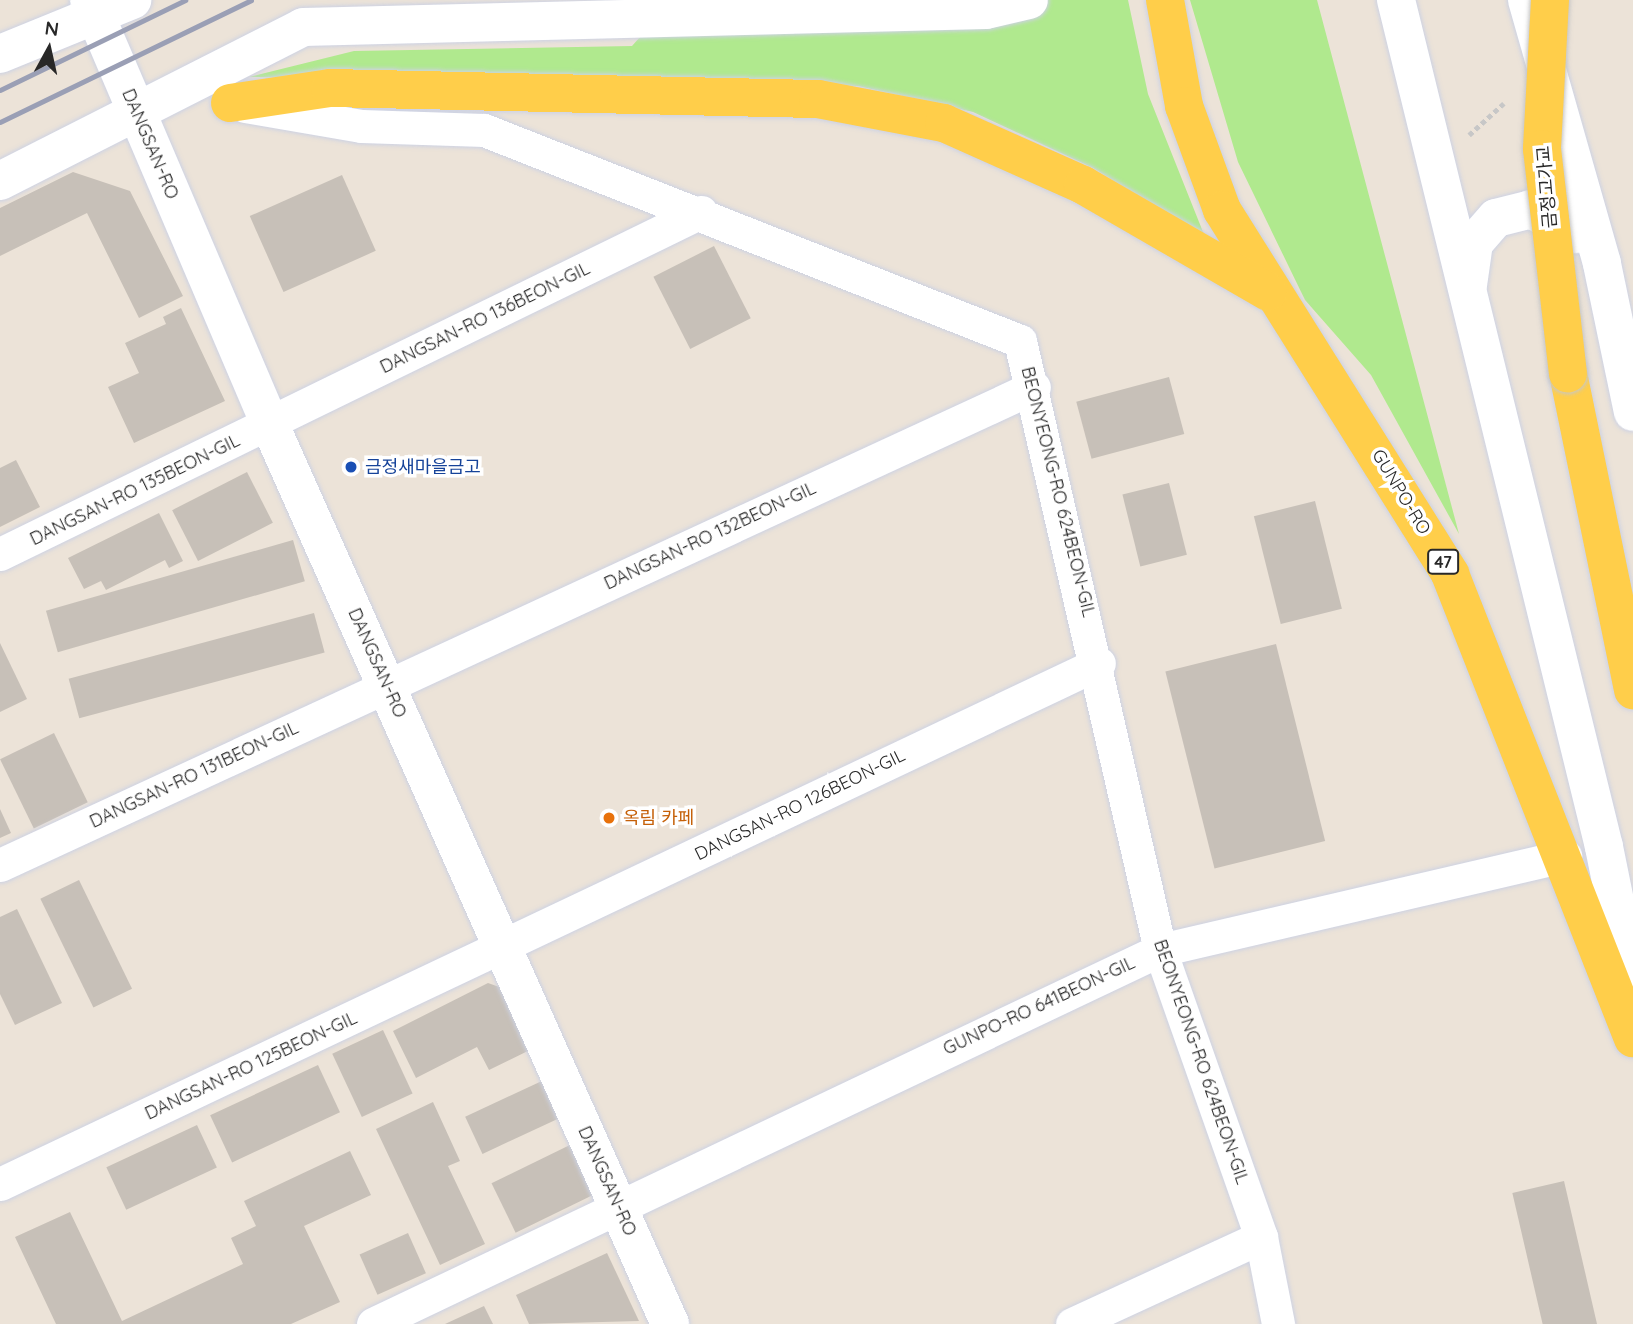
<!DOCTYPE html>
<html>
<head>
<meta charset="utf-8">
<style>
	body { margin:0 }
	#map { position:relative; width:1633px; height:1324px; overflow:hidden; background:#ece3d8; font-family:Quicksand,"Noto Sans KR",sans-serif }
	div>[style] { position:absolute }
	.green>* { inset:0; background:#b0e98e }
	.building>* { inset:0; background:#c7c0b8; transform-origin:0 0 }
	.path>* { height:4.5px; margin-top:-2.25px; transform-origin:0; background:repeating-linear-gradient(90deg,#c7c7c7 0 5px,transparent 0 8.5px) }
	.roads { filter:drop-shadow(0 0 2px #cdd2e3) drop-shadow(0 0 2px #cdd2e3) }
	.minor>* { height:33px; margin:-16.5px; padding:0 16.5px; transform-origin:16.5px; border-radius:16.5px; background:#fff }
	.tertiary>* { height:38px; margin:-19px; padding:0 19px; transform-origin:19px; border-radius:19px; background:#fff }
	.primary>* { height:38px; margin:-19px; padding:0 19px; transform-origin:19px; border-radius:19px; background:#ffce4a }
	.rail>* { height:5px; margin:-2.5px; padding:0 2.5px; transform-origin:2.5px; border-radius:2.5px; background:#9a9fb5 }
	.bridges { filter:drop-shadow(0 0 2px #c7c7c7) drop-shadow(0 0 2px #c7c7c7) }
	.primary-bridge>* { height:38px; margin:-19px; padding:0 19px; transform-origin:19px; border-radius:19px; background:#ffce4a }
	.dots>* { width:19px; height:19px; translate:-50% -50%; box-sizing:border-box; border:4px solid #fff; border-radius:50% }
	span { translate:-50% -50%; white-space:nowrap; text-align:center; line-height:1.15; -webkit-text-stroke:7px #fff; paint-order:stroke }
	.shield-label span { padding:2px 5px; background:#fff; border:2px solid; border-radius:5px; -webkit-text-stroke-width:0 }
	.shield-label { font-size:16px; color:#282828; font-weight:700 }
	.street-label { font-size:18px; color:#282828 }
	.transit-label { font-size:18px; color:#164399 }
	.left { translate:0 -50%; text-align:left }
	.food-label { font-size:18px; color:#c56008 }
	.north { position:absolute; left:14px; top:14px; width:70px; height:70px; -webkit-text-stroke:5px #fff; paint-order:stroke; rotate:8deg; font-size:19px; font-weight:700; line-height:28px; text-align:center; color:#282828 }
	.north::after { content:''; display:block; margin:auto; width:24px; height:32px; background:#282828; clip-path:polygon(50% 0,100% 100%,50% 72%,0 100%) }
</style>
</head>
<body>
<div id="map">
	<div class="green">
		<i style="clip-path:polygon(673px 0,1128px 0,1148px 94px,1205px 237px,1093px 168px,973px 112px,858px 86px,249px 77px,354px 51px,632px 46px)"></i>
		<i style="clip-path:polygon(1190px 0,1317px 0,1459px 534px,1371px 375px,1305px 300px,1238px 162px)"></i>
	</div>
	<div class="building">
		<i style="clip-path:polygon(73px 172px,130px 191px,183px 296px,139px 318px,87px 213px,0 256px,0 208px)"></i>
		<i style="left:342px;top:175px;width:83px;height:101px;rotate:66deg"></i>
		<i style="left:714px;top:246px;width:81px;height:68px;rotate:63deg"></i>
		<i style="clip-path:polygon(181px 308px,225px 401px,134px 443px,108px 387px,139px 373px,125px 343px,166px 324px,163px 317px)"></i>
		<i style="left:1169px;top:377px;width:59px;height:96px;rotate:75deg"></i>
		<i style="clip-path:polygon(16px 460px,40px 507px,0 527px,0 468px)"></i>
		<i style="left:247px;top:472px;width:57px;height:84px;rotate:63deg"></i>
		<i style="left:1169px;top:483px;width:74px;height:48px;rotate:76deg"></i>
		<i style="left:1315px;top:501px;width:111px;height:63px;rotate:76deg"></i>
		<i style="clip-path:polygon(159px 513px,183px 561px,169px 568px,165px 560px,106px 590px,101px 581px,84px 589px,68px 558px)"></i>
		<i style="left:293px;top:540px;width:43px;height:257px;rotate:74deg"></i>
		<i style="left:314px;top:613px;width:41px;height:254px;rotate:75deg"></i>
		<i style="clip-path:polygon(0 643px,27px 699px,0 712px)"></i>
		<i style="left:1276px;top:644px;width:203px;height:114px;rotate:76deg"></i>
		<i style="left:54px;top:733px;width:77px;height:60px;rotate:64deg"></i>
		<i style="clip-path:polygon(0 809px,11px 833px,0 838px)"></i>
		<i style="left:79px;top:880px;width:121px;height:43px;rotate:64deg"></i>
		<i style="clip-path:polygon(17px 909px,62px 1003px,15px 1025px,0 994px,0 917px)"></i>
		<i style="clip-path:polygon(488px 983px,505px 989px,534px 1048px,489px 1070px,477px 1047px,416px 1078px,393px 1031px)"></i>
		<i style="left:383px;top:1030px;width:70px;height:56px;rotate:65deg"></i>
		<i style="left:318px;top:1065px;width:52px;height:119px;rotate:65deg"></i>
		<i style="left:544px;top:1080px;width:41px;height:87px;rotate:65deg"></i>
		<i style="clip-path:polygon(433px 1102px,460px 1161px,448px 1166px,485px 1244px,440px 1265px,376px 1129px)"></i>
		<i style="left:197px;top:1125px;width:47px;height:100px;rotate:65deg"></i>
		<i style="left:576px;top:1142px;width:55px;height:94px;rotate:64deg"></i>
		<i style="clip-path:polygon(350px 1151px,371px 1195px,304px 1226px,340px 1302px,291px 1324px,56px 1324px,15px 1237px,70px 1212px,122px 1321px,243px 1264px,231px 1238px,256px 1226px,244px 1201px)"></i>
		<i style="left:1564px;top:1181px;width:147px;height:53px;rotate:77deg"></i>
		<i style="left:408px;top:1233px;width:44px;height:53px;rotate:66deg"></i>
		<i style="clip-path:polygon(607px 1253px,639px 1321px,529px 1324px,516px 1295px)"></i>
		<i style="clip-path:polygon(484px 1306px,493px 1324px,445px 1324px)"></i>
	</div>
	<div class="path">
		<i style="left:1469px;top:135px;width:47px;rotate:-42.4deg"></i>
	</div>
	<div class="roads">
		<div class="minor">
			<i style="left:245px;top:106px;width:118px;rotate:9.8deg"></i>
			<i style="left:361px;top:126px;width:123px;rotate:1.9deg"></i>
			<i style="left:484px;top:130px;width:576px;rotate:21.49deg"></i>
			<i style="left:1020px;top:341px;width:625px;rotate:77.05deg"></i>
			<i style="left:1160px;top:950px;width:304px;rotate:70.6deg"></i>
			<i style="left:1261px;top:1237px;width:89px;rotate:78.9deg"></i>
			<i style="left:0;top:554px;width:780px;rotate:-26.01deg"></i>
			<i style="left:0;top:865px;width:1139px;rotate:-24.81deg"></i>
			<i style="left:0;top:1184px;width:1216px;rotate:-25.36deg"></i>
			<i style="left:373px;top:1324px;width:871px;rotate:-25.42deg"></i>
			<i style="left:1160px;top:950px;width:416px;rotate:-13.1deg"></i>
			<i style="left:1072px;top:1324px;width:208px;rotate:-24.7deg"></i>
		</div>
		<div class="tertiary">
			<i style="left:89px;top:0;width:462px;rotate:66.9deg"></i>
			<i style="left:270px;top:425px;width:984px;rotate:66.01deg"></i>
			<i style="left:1396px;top:0;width:872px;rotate:76.2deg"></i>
			<i style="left:1604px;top:847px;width:146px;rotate:78.5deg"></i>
			<i style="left:1527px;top:0;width:274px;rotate:74.1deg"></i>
			<i style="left:1602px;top:264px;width:151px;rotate:78.2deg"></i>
			<i style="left:0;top:54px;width:143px;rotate:-22.2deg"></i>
			<i style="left:0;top:181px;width:340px;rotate:-26.9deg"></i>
			<i style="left:303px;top:27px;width:683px;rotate:-1.43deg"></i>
			<i style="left:986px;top:10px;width:44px;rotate:-13.1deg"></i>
			<i style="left:1468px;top:285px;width:42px;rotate:-81.9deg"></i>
			<i style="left:1474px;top:243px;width:33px;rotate:-49deg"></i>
			<i style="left:1496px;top:218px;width:36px;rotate:-14deg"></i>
			<i style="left:1531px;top:209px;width:51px;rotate:29.6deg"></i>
		</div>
		<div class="primary">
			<i style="left:1165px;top:0;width:108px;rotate:79.8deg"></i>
			<i style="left:1184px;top:106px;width:111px;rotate:69.9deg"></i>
			<i style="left:1222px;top:210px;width:430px;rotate:57.9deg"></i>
			<i style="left:1450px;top:574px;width:499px;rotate:68.5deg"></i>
			<i style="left:230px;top:103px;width:101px;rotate:-8.5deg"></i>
			<i style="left:330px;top:88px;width:488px;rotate:1.3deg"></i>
			<i style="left:818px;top:99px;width:128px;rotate:10.8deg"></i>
			<i style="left:944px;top:123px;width:152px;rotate:24deg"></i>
			<i style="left:1083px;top:185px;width:214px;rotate:30deg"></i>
			<i style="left:1568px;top:373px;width:324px;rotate:78.4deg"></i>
		</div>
	</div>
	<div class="rail">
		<i style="left:0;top:90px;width:206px;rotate:-25.9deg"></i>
		<i style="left:0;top:122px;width:279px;rotate:-25.9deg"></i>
	</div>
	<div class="bridges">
		<div class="primary-bridge">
			<i style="left:1550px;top:0;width:149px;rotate:93.1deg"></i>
			<i style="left:1542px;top:149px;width:226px;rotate:83.4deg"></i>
		</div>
	</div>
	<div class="dots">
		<i style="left:351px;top:467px;background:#1a4fb4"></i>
		<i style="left:609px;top:818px;background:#e8710a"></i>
	</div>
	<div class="shield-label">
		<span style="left:1443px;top:562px">47</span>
	</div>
	<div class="street-label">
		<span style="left:150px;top:144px;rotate:67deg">DANGSAN-RO</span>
		<span style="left:1547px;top:187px;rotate:-95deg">금정고가교</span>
		<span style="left:485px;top:318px;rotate:-26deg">DANGSAN-RO 136BEON-GIL</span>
		<span style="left:135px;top:490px;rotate:-26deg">DANGSAN-RO 135BEON-GIL</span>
		<span style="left:1058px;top:492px;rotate:76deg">BEONYEONG-RO 624BEON-GIL</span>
		<span style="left:1401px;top:492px;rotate:59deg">GUNPO-RO</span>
		<span style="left:710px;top:536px;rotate:-25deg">DANGSAN-RO 132BEON-GIL</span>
		<span style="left:377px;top:663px;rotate:66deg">DANGSAN-RO</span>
		<span style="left:194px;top:775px;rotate:-25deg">DANGSAN-RO 131BEON-GIL</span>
		<span style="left:800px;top:805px;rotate:-26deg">DANGSAN-RO 126BEON-GIL</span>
		<span style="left:1039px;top:1006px;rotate:-25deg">GUNPO-RO 641BEON-GIL</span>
		<span style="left:1201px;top:1062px;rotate:71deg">BEONYEONG-RO 624BEON-GIL</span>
		<span style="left:251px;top:1066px;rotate:-25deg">DANGSAN-RO 125BEON-GIL</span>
		<span style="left:607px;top:1181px;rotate:66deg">DANGSAN-RO</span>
	</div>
	<div class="transit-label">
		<span class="left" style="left:365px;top:467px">금정새마을금고</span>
	</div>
	<div class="food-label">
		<span class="left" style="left:623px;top:818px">옥림 카페</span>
	</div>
	<div class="north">N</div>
</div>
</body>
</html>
